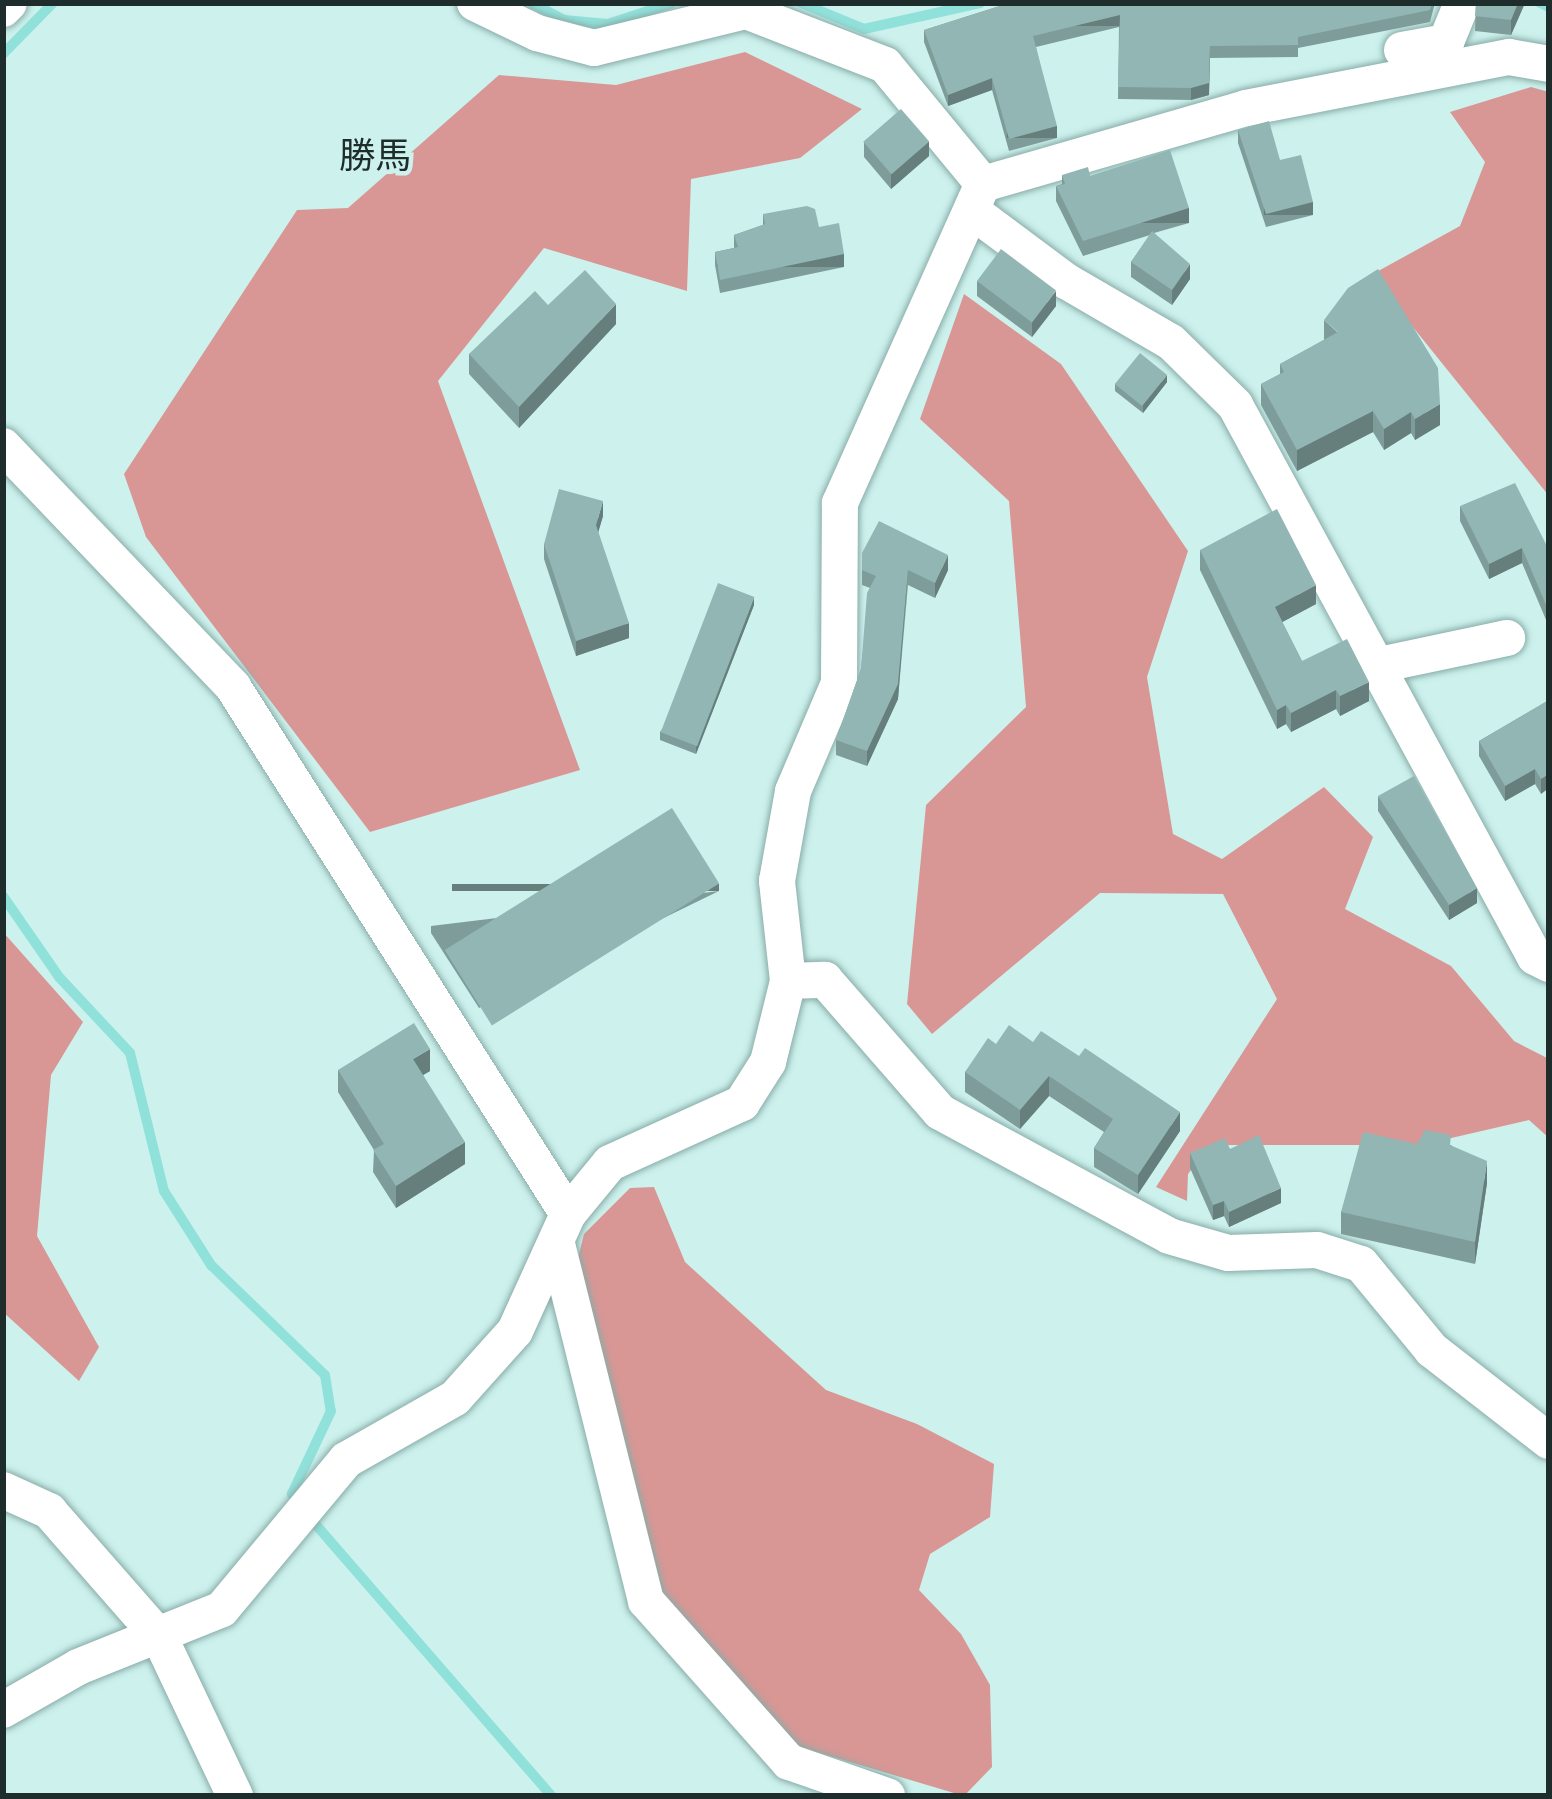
<!DOCTYPE html>
<html>
<head>
<meta charset="utf-8">
<style>
	body { margin:0 }
	#map { position:relative; width:1552px; height:1799px; overflow:hidden; background:#cdf2ee; font-family:Helvetica,"Noto Sans JP",sans-serif }
	div>[style] { position:absolute }
	.forest>* { inset:0; background:#d89795 }
	.stream>* { height:10px; margin:-5px; padding:0 5px; transform-origin:5px; border-radius:5px; background:#91e1db }
	.roads { filter:drop-shadow(0 0 3px #89aca8) drop-shadow(0 0 3px #89aca8) }
	.minor>* { height:36px; margin:-18px; padding:0 18px; transform-origin:18px; border-radius:18px; background:#fff }
	.wall>* { inset:0; background:#7e9d9a }
	.shaded-wall>* { inset:0; background:#667f7d; transform-origin:0 0 }
	.building>* { inset:0; background:#92b6b3; transform-origin:0 0 }
	span { translate:-50% -50%; white-space:nowrap; text-align:center; line-height:1.15; -webkit-text-stroke:9px #cdf2ee; paint-order:stroke }
	.quarter-label { font-size:36px; color:#1e2c2b }
	.frame { position:absolute; inset:0; border:6px solid #1e2c2b; pointer-events:none }
</style>
</head>
<body>
<div id="map">
	<div class="forest">
		<i style="clip-path:polygon(745px 52px,862px 109px,800px 158px,691px 179px,687px 291px,544px 248px,438px 381px,580px 770px,370px 832px,146px 537px,124px 474px,297px 210px,348px 208px,499px 75px,616px 85px)"></i>
		<i style="clip-path:polygon(1531px 87px,1549px 92px,1549px 496px,1371px 275px,1460px 226px,1485px 162px,1450px 112px)"></i>
		<i style="clip-path:polygon(964px 294px,1061px 364px,1188px 551px,1147px 677px,1173px 834px,1222px 859px,1324px 787px,1373px 837px,1345px 909px,1451px 966px,1514px 1041px,1549px 1059px,1549px 1138px,1529px 1120px,1421px 1145px,1210px 1145px,1188px 1174px,1187px 1201px,1156px 1187px,1277px 999px,1223px 894px,1100px 893px,932px 1034px,907px 1004px,926px 805px,1026px 707px,1009px 501px,920px 419px)"></i>
		<i style="clip-path:polygon(3px 932px,83px 1022px,51px 1075px,37px 1236px,99px 1347px,79px 1381px,3px 1312px)"></i>
		<i style="clip-path:polygon(654px 1187px,685px 1262px,826px 1390px,917px 1424px,994px 1464px,990px 1517px,930px 1554px,919px 1590px,961px 1634px,990px 1685px,992px 1767px,964px 1796px,793px 1745px,669px 1610px,652px 1575px,577px 1262px,584px 1234px,630px 1188px)"></i>
	</div>
	<div class="stream">
		<i style="left:532px;top:3px;width:36px;rotate:28deg"></i>
		<i style="left:564px;top:20px;width:44px;rotate:5.2deg"></i>
		<i style="left:608px;top:24px;width:67px;rotate:-18.2deg"></i>
		<i style="left:801px;top:3px;width:68px;rotate:22.4deg"></i>
		<i style="left:864px;top:29px;width:119px;rotate:-12.6deg"></i>
		<i style="left:1540px;top:3px;width:10px;rotate:24deg"></i>
		<i style="left:3px;top:54px;width:71px;rotate:-45.6deg"></i>
		<i style="left:3px;top:896px;width:98px;rotate:55.3deg"></i>
		<i style="left:59px;top:977px;width:104px;rotate:46.9deg"></i>
		<i style="left:130px;top:1053px;width:142px;rotate:76.2deg"></i>
		<i style="left:164px;top:1191px;width:88px;rotate:57.6deg"></i>
		<i style="left:211px;top:1265px;width:158px;rotate:44deg"></i>
		<i style="left:325px;top:1375px;width:36px;rotate:81deg"></i>
		<i style="left:331px;top:1411px;width:92px;rotate:115.2deg"></i>
		<i style="left:292px;top:1494px;width:11px;rotate:52deg"></i>
		<i style="left:310px;top:1518px;width:369px;rotate:49deg"></i>
	</div>
	<div class="roads">
		<div class="minor">
			<i style="left:475px;top:3px;width:69px;rotate:25.8deg"></i>
			<i style="left:537px;top:33px;width:59px;rotate:14.7deg"></i>
			<i style="left:594px;top:48px;width:156px;rotate:-13.7deg"></i>
			<i style="left:746px;top:11px;width:149px;rotate:21.2deg"></i>
			<i style="left:885px;top:65px;width:154px;rotate:50.5deg"></i>
			<i style="left:3px;top:9px;width:8px;rotate:-45deg"></i>
			<i style="left:1402px;top:50px;width:45px;rotate:-10.3deg"></i>
			<i style="left:1446px;top:42px;width:42px;rotate:-67.7deg"></i>
			<i style="left:983px;top:184px;width:274px;rotate:-16.1deg"></i>
			<i style="left:1246px;top:108px;width:268px;rotate:-11deg"></i>
			<i style="left:1509px;top:57px;width:41px;rotate:9.9deg"></i>
			<i style="left:976px;top:214px;width:112px;rotate:36.7deg"></i>
			<i style="left:1066px;top:281px;width:121px;rotate:30.2deg"></i>
			<i style="left:1171px;top:342px;width:90px;rotate:44.5deg"></i>
			<i style="left:1235px;top:405px;width:628px;rotate:61.48deg"></i>
			<i style="left:1535px;top:957px;width:16px;rotate:27deg"></i>
			<i style="left:3px;top:446px;width:333px;rotate:46.3deg"></i>
			<i style="left:233px;top:687px;width:624px;rotate:57.56deg"></i>
			<i style="left:1379px;top:665px;width:131px;rotate:-11.9deg"></i>
			<i style="left:788px;top:981px;width:37px;rotate:-2deg"></i>
			<i style="left:825px;top:980px;width:175px;rotate:48.9deg"></i>
			<i style="left:940px;top:1112px;width:260px;rotate:28.4deg"></i>
			<i style="left:1169px;top:1236px;width:61px;rotate:16.1deg"></i>
			<i style="left:1228px;top:1253px;width:89px;rotate:-1.9deg"></i>
			<i style="left:1317px;top:1250px;width:46px;rotate:17.7deg"></i>
			<i style="left:1361px;top:1264px;width:112px;rotate:50.5deg"></i>
			<i style="left:1432px;top:1350px;width:148px;rotate:37.9deg"></i>
			<i style="left:557px;top:1244px;width:368px;rotate:76deg"></i>
			<i style="left:646px;top:1601px;width:215px;rotate:48.4deg"></i>
			<i style="left:789px;top:1762px;width:104px;rotate:19.1deg"></i>
			<i style="left:3px;top:1490px;width:51px;rotate:24.5deg"></i>
			<i style="left:49px;top:1511px;width:169px;rotate:48.8deg"></i>
			<i style="left:160px;top:1638px;width:175px;rotate:64.6deg"></i>
			<i style="left:3px;top:1710px;width:86px;rotate:-29.8deg"></i>
			<i style="left:78px;top:1667px;width:155px;rotate:-21.9deg"></i>
			<i style="left:222px;top:1609px;width:194px;rotate:-50.2deg"></i>
			<i style="left:346px;top:1460px;width:125px;rotate:-29.6deg"></i>
			<i style="left:455px;top:1398px;width:90px;rotate:-48.2deg"></i>
			<i style="left:515px;top:1331px;width:128px;rotate:-65.6deg"></i>
			<i style="left:568px;top:1214px;width:66px;rotate:-50.5deg"></i>
			<i style="left:610px;top:1163px;width:145px;rotate:-24.4deg"></i>
			<i style="left:742px;top:1103px;width:49px;rotate:-57.6deg"></i>
			<i style="left:768px;top:1062px;width:83px;rotate:-76.1deg"></i>
			<i style="left:788px;top:981px;width:101px;rotate:-96.3deg"></i>
			<i style="left:777px;top:881px;width:91px;rotate:-79.9deg"></i>
			<i style="left:793px;top:791px;width:117px;rotate:-66.9deg"></i>
			<i style="left:839px;top:683px;width:180px;rotate:-89.7deg"></i>
			<i style="left:840px;top:503px;width:350px;rotate:-65.9deg"></i>
		</div>
	</div>
	<div class="wall">
		<i style="clip-path:polygon(1009px 3px,1435px 3px,1430px 22px,1298px 48px,1298px 57px,1210px 58px,1209px 95px,1191px 100px,1118px 99px,1119px 27px,1036px 47px,1057px 138px,1009px 151px,992px 90px,948px 106px,924px 42px,924px 30px)"></i>
		<i style="clip-path:polygon(1476px 3px,1525px 3px,1511px 35px,1475px 31px)"></i>
		<i style="clip-path:polygon(1238px 130px,1280px 160px,1313px 215px,1266px 227px,1238px 143px)"></i>
		<i style="clip-path:polygon(864px 142px,929px 156px,891px 189px,864px 157px)"></i>
		<i style="clip-path:polygon(1062px 175px,1090px 176px,1189px 223px,1154px 233px,1190px 279px,1172px 305px,1131px 277px,1131px 262px,1150px 235px,1083px 256px,1056px 201px,1056px 186px,1062px 184px)"></i>
		<i style="clip-path:polygon(763px 214px,819px 227px,844px 267px,720px 293px,715px 265px,715px 252px,734px 248px,734px 235px,763px 225px)"></i>
		<i style="clip-path:polygon(977px 281px,1056px 306px,1032px 337px,977px 296px)"></i>
		<i style="clip-path:polygon(548px 305px,616px 324px,519px 428px,469px 374px,469px 354px)"></i>
		<i style="clip-path:polygon(1324px 320px,1440px 425px,1415px 440px,1411px 433px,1384px 450px,1373px 432px,1297px 471px,1261px 405px,1261px 384px,1280px 374px,1280px 364px,1324px 340px)"></i>
		<i style="clip-path:polygon(1167px 382px,1143px 413px,1115px 391px,1115px 384px)"></i>
		<i style="clip-path:polygon(1460px 506px,1549px 550px,1549px 627px,1522px 563px,1489px 579px,1460px 521px)"></i>
		<i style="clip-path:polygon(603px 516px,598px 532px,629px 638px,576px 656px,544px 559px,544px 544px)"></i>
		<i style="clip-path:polygon(1200px 550px,1316px 604px,1282px 622px,1302px 661px,1369px 701px,1340px 716px,1336px 709px,1291px 732px,1286px 724px,1277px 729px,1200px 570px)"></i>
		<i style="clip-path:polygon(862px 553px,948px 570px,935px 598px,908px 585px,898px 699px,867px 766px,836px 755px,836px 740px,861px 669px,870px 588px,862px 585px)"></i>
		<i style="clip-path:polygon(754px 605px,696px 754px,660px 740px,660px 732px)"></i>
		<i style="clip-path:polygon(1549px 700px,1541px 794px,1535px 784px,1505px 801px,1479px 756px,1479px 741px)"></i>
		<i style="clip-path:polygon(1378px 796px,1477px 903px,1449px 920px,1378px 811px)"></i>
		<i style="clip-path:polygon(719px 891px,479px 1008px,431px 933px,431px 926px)"></i>
		<i style="clip-path:polygon(1033px 1042px,1180px 1131px,1138px 1194px,1094px 1167px,1094px 1148px,1104px 1132px,1049px 1096px,1020px 1129px,965px 1092px,965px 1072px,996px 1044px)"></i>
		<i style="clip-path:polygon(338px 1070px,430px 1071px,423px 1075px,465px 1164px,396px 1208px,373px 1172px,374px 1150px,338px 1092px)"></i>
		<i style="clip-path:polygon(1417px 1144px,1451px 1145px,1487px 1183px,1475px 1264px,1341px 1234px,1341px 1212px)"></i>
		<i style="clip-path:polygon(1230px 1149px,1281px 1203px,1229px 1227px,1224px 1216px,1213px 1220px,1190px 1168px,1190px 1153px)"></i>
	</div>
	<div class="shaded-wall">
		<i style="clip-path:polygon(1518px 3px,1525px 3px,1511px 35px,1511px 20px)"></i>
		<i style="left:1120px;top:15px;width:11px;height:89px;rotate:90deg"></i>
		<i style="clip-path:polygon(1210px 46px,1209px 95px,1191px 100px,1191px 88px)"></i>
		<i style="clip-path:polygon(992px 78px,992px 90px,948px 106px,948px 95px)"></i>
		<i style="left:1057px;top:126px;width:12px;height:50px;rotate:90deg"></i>
		<i style="clip-path:polygon(929px 141px,929px 156px,891px 189px,891px 174px)"></i>
		<i style="left:1313px;top:202px;width:13px;height:49px;rotate:90deg"></i>
		<i style="left:1189px;top:208px;width:15px;height:111px;rotate:90deg"></i>
		<i style="left:844px;top:254px;width:13px;height:127px;rotate:90deg"></i>
		<i style="clip-path:polygon(1190px 264px,1190px 279px,1172px 305px,1172px 290px)"></i>
		<i style="clip-path:polygon(1056px 291px,1056px 306px,1032px 337px,1032px 322px)"></i>
		<i style="clip-path:polygon(616px 304px,616px 324px,519px 428px,519px 407px)"></i>
		<i style="clip-path:polygon(1167px 375px,1167px 382px,1143px 413px,1143px 405px)"></i>
		<i style="clip-path:polygon(1440px 404px,1440px 425px,1415px 440px,1415px 419px)"></i>
		<i style="clip-path:polygon(1373px 411px,1373px 432px,1297px 471px,1297px 450px)"></i>
		<i style="clip-path:polygon(1411px 412px,1411px 433px,1384px 450px,1384px 429px)"></i>
		<i style="clip-path:polygon(603px 501px,603px 516px,596px 540px,596px 525px)"></i>
		<i style="clip-path:polygon(1522px 548px,1522px 563px,1489px 579px,1489px 564px)"></i>
		<i style="clip-path:polygon(948px 555px,948px 570px,935px 598px,935px 583px)"></i>
		<i style="clip-path:polygon(908px 570px,898px 699px,867px 766px,867px 751px)"></i>
		<i style="clip-path:polygon(1316px 585px,1316px 604px,1275px 626px,1275px 607px)"></i>
		<i style="clip-path:polygon(754px 597px,754px 605px,696px 754px,696px 747px)"></i>
		<i style="clip-path:polygon(629px 623px,629px 638px,576px 656px,576px 641px)"></i>
		<i style="clip-path:polygon(1369px 682px,1369px 701px,1340px 716px,1340px 696px)"></i>
		<i style="clip-path:polygon(1336px 690px,1336px 709px,1291px 732px,1291px 713px)"></i>
		<i style="clip-path:polygon(1286px 705px,1286px 724px,1277px 729px,1277px 710px)"></i>
		<i style="clip-path:polygon(1535px 769px,1535px 784px,1505px 801px,1505px 786px)"></i>
		<i style="clip-path:polygon(1549px 773px,1549px 788px,1541px 794px,1541px 779px)"></i>
		<i style="left:719px;top:884px;width:7px;height:267px;rotate:90deg"></i>
		<i style="clip-path:polygon(1477px 888px,1477px 903px,1449px 920px,1449px 905px)"></i>
		<i style="clip-path:polygon(430px 1049px,430px 1071px,413px 1081px,413px 1059px)"></i>
		<i style="clip-path:polygon(1049px 1076px,1049px 1096px,1020px 1129px,1020px 1110px)"></i>
		<i style="clip-path:polygon(1180px 1112px,1180px 1131px,1138px 1194px,1138px 1175px)"></i>
		<i style="clip-path:polygon(465px 1142px,465px 1164px,396px 1208px,396px 1186px)"></i>
		<i style="clip-path:polygon(1487px 1161px,1487px 1183px,1475px 1264px,1475px 1242px)"></i>
		<i style="clip-path:polygon(1281px 1188px,1281px 1203px,1229px 1227px,1229px 1212px)"></i>
		<i style="clip-path:polygon(1224px 1201px,1224px 1216px,1213px 1220px,1213px 1205px)"></i>
	</div>
	<div class="building">
		<i style="clip-path:polygon(1009px 3px,1432px 3px,1430px 10px,1298px 37px,1298px 45px,1210px 46px,1209px 83px,1191px 88px,1118px 87px,1120px 15px,1033px 36px,1057px 126px,1009px 139px,992px 78px,948px 95px,924px 30px)"></i>
		<i style="clip-path:polygon(1476px 3px,1518px 3px,1511px 20px,1475px 16px)"></i>
		<i style="left:901px;top:109px;width:43px;height:50px;rotate:49deg"></i>
		<i style="clip-path:polygon(1269px 121px,1280px 160px,1301px 155px,1313px 202px,1266px 214px,1238px 130px)"></i>
		<i style="clip-path:polygon(1170px 150px,1189px 208px,1083px 241px,1056px 186px,1065px 184px,1062px 175px,1088px 167px,1090px 176px)"></i>
		<i style="clip-path:polygon(807px 206px,815px 209px,819px 227px,839px 223px,844px 254px,720px 280px,715px 252px,738px 247px,734px 235px,765px 224px,763px 214px)"></i>
		<i style="clip-path:polygon(1152px 231px,1190px 264px,1172px 290px,1131px 262px)"></i>
		<i style="left:1001px;top:249px;width:69px;height:40px;rotate:37deg"></i>
		<i style="clip-path:polygon(1378px 269px,1438px 368px,1440px 404px,1415px 419px,1411px 412px,1384px 429px,1373px 411px,1297px 450px,1261px 384px,1284px 372px,1280px 364px,1338px 332px,1324px 320px,1348px 288px)"></i>
		<i style="clip-path:polygon(585px 270px,616px 304px,519px 407px,469px 354px,535px 291px,548px 305px)"></i>
		<i style="left:1140px;top:353px;width:35px;height:40px;rotate:39deg"></i>
		<i style="clip-path:polygon(1515px 483px,1549px 550px,1549px 612px,1522px 548px,1489px 564px,1460px 506px)"></i>
		<i style="clip-path:polygon(559px 489px,603px 501px,596px 525px,629px 623px,576px 641px,544px 544px)"></i>
		<i style="clip-path:polygon(1277px 509px,1316px 585px,1275px 607px,1302px 661px,1347px 639px,1369px 682px,1340px 696px,1336px 690px,1291px 713px,1286px 705px,1277px 710px,1200px 550px)"></i>
		<i style="clip-path:polygon(879px 521px,948px 555px,935px 583px,908px 570px,898px 684px,867px 751px,836px 740px,861px 669px,867px 593px,876px 576px,862px 570px,862px 553px)"></i>
		<i style="left:718px;top:583px;width:39px;height:160px;rotate:21deg"></i>
		<i style="clip-path:polygon(1549px 700px,1549px 773px,1541px 779px,1535px 769px,1505px 786px,1479px 741px)"></i>
		<i style="clip-path:polygon(1414px 776px,1477px 888px,1449px 905px,1378px 796px)"></i>
		<i style="left:672px;top:808px;width:89px;height:268px;rotate:58deg"></i>
		<i style="clip-path:polygon(414px 1023px,430px 1049px,413px 1059px,465px 1142px,396px 1186px,373px 1150px,384px 1144px,338px 1070px)"></i>
		<i style="clip-path:polygon(1009px 1025px,1033px 1042px,1041px 1031px,1079px 1056px,1085px 1048px,1180px 1112px,1138px 1175px,1094px 1148px,1113px 1119px,1049px 1076px,1020px 1110px,965px 1072px,988px 1038px,996px 1044px)"></i>
		<i style="clip-path:polygon(1425px 1130px,1451px 1135px,1450px 1145px,1487px 1161px,1475px 1242px,1341px 1212px,1363px 1132px,1417px 1144px)"></i>
		<i style="clip-path:polygon(1259px 1135px,1281px 1188px,1229px 1212px,1224px 1201px,1213px 1205px,1190px 1153px,1225px 1138px,1230px 1149px)"></i>
	</div>
	<div class="quarter-label">
		<span style="left:375px;top:156px">勝馬</span>
	</div>
	<div class="frame"></div>
</div>
</body>
</html>
